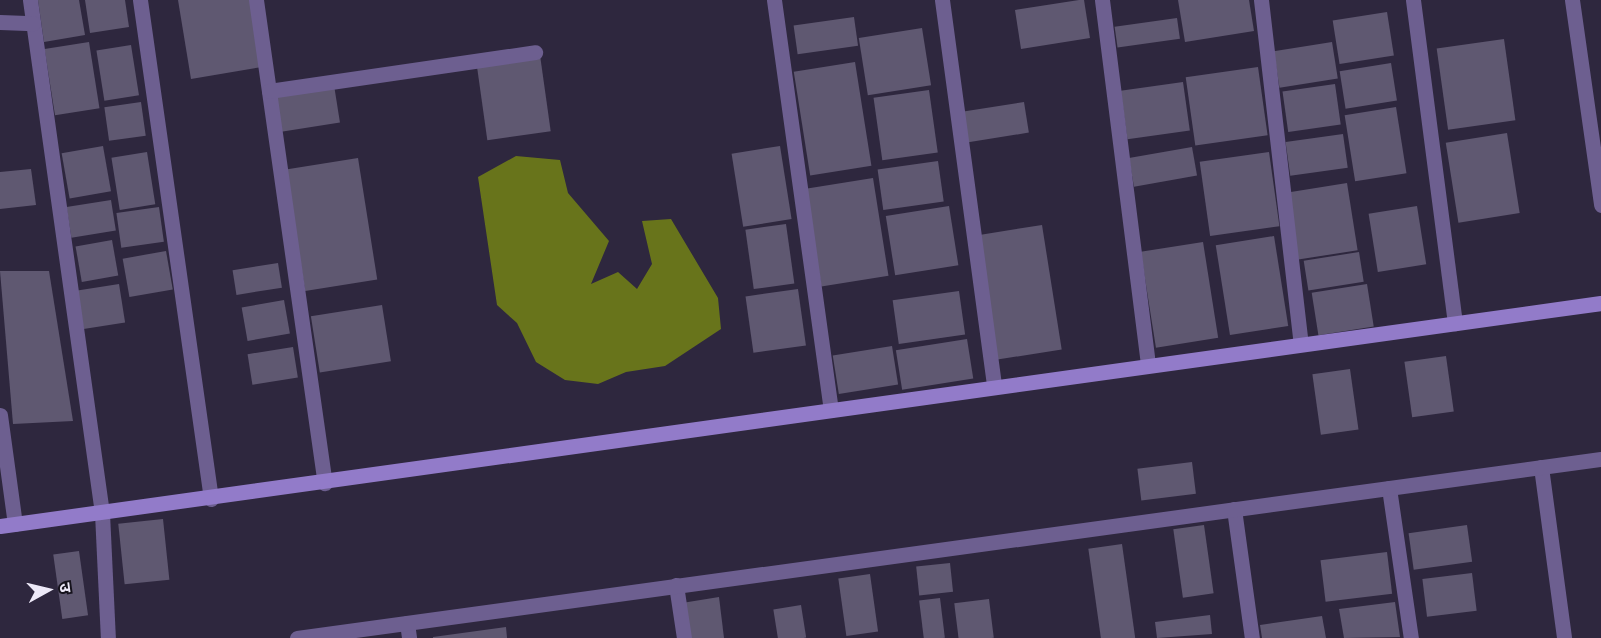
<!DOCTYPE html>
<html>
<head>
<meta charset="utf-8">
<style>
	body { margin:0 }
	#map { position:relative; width:1601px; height:638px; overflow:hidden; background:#2e273e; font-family:"Titillium Web","Noto Sans Devanagari",sans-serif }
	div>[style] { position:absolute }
	.water>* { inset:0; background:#68741b }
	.building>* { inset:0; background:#5f5871; transform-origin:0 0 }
	.street>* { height:15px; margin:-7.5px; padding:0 7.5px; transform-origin:7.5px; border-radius:7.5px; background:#6d5f90 }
	.secondary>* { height:15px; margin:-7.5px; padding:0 7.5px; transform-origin:7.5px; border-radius:7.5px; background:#927bc9 }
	span { translate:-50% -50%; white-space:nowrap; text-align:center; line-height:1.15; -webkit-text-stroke:6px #15121c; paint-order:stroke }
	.north { position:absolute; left:18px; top:560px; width:60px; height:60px; -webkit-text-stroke:4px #15121c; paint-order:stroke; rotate:82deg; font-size:16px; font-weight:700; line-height:24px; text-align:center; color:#ede9f8 }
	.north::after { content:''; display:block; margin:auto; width:21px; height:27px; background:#ede9f8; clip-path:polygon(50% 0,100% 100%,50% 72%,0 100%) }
</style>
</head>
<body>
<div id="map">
	<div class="water">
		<i style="clip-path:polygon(516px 156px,560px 160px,568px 193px,609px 241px,591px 284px,618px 272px,637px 289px,652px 264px,642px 221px,671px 219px,718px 298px,721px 329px,665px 366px,626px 372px,598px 384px,565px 380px,536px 362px,517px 323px,497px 305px,478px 177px)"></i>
	</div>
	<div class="building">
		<i style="clip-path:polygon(38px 0,79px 0,85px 35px,44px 42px)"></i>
		<i style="clip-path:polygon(85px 0,125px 0,129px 27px,90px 33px)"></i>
		<i style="clip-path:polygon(178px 0,250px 0,262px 67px,191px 79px)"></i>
		<i style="clip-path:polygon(1079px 0,1084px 0,1090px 38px,1021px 49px,1015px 10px)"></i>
		<i style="clip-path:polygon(1178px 0,1249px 0,1254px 31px,1185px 42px)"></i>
		<i style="left:1387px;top:12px;width:44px;height:55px;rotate:81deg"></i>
		<i style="left:854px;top:17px;width:29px;height:61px;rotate:82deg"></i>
		<i style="left:1177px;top:18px;width:21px;height:63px;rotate:82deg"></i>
		<i style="left:922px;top:28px;width:58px;height:64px;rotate:81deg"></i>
		<i style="left:1504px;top:39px;width:82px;height:68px;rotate:82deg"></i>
		<i style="left:89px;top:42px;width:67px;height:45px;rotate:81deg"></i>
		<i style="left:1332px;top:42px;width:37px;height:59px;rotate:81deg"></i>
		<i style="left:131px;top:45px;width:51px;height:35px;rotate:81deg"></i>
		<i style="left:540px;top:55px;width:77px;height:64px;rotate:82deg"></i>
		<i style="left:855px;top:62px;width:105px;height:62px;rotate:81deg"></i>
		<i style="left:1391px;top:63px;width:38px;height:52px;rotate:81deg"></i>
		<i style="left:1258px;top:67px;width:69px;height:73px;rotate:82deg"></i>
		<i style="left:1183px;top:82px;width:49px;height:63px;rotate:82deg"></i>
		<i style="left:1335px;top:84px;width:41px;height:53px;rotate:82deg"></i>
		<i style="left:334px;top:85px;width:38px;height:61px;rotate:81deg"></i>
		<i style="left:929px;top:90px;width:63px;height:56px;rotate:82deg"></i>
		<i style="left:141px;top:102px;width:34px;height:37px;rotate:82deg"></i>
		<i style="left:1024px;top:102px;width:31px;height:66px;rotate:81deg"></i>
		<i style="left:1396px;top:107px;width:67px;height:52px;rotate:81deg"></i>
		<i style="left:1507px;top:133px;width:81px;height:62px;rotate:81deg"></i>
		<i style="left:1343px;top:134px;width:34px;height:58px;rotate:82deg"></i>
		<i style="left:103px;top:146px;width:46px;height:42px;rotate:80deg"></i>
		<i style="left:780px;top:146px;width:74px;height:49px;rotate:81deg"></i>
		<i style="left:1192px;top:147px;width:29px;height:64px;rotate:80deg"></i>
		<i style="left:147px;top:152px;width:53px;height:36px;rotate:81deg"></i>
		<i style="left:1269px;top:152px;width:75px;height:70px;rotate:82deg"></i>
		<i style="left:358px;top:158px;width:123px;height:73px;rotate:81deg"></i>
		<i style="left:938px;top:161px;width:41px;height:61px;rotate:82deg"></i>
		<i style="clip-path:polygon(31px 169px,36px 205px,0 209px,0 172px)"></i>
		<i style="left:873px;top:178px;width:99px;height:68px;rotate:81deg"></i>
		<i style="left:1347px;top:183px;width:68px;height:60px;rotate:81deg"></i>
		<i style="left:111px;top:200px;width:31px;height:45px;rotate:81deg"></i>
		<i style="left:949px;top:206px;width:60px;height:64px;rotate:81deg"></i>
		<i style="left:1417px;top:206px;width:59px;height:49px;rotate:81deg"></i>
		<i style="left:159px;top:207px;width:35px;height:43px;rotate:82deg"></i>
		<i style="left:786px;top:224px;width:60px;height:41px;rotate:82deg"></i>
		<i style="left:1042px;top:225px;width:126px;height:65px;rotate:81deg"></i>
		<i style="left:1274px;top:236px;width:91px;height:59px;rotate:81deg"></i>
		<i style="left:112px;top:240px;width:36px;height:37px;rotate:80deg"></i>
		<i style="left:1203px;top:242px;width:97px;height:63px;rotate:81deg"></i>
		<i style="left:166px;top:251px;width:39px;height:44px;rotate:80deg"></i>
		<i style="left:1359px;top:252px;width:30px;height:56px;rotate:81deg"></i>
		<i style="left:278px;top:263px;width:25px;height:46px;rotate:81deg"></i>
		<i style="clip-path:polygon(0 271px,49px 271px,73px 421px,13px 424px)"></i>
		<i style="left:119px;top:284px;width:39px;height:42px;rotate:81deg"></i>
		<i style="left:1367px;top:284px;width:43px;height:56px;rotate:81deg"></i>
		<i style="left:798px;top:289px;width:57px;height:53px;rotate:82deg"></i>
		<i style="left:959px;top:291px;width:44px;height:67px;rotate:82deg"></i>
		<i style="left:284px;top:300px;width:34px;height:43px;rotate:80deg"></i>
		<i style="left:382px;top:305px;width:57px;height:72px;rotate:81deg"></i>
		<i style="left:967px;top:339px;width:40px;height:72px;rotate:81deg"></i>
		<i style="left:892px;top:346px;width:39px;height:60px;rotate:81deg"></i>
		<i style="left:293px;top:347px;width:31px;height:46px;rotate:81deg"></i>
		<i style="left:1446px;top:356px;width:56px;height:42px;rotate:82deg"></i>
		<i style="left:1350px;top:369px;width:61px;height:38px;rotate:82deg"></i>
		<i style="left:1192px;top:462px;width:32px;height:55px;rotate:83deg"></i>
		<i style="left:163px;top:519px;width:61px;height:45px;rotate:84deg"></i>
		<i style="left:1204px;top:525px;width:69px;height:31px;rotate:82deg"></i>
		<i style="left:1467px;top:525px;width:37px;height:59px;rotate:82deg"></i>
		<i style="left:1122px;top:544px;width:95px;height:34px;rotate:82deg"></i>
		<i style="left:79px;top:551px;width:65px;height:26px;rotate:82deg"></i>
		<i style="left:1387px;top:552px;width:42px;height:67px;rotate:83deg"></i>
		<i style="left:950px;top:563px;width:29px;height:34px;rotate:84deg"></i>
		<i style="left:1472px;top:573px;width:38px;height:50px;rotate:83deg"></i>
		<i style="left:870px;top:574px;width:58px;height:32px;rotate:82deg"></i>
		<i style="clip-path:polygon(719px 597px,724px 638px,686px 638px,682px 603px)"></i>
		<i style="left:940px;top:598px;width:40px;height:21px;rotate:83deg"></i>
		<i style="left:989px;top:599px;width:39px;height:35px;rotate:83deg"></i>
		<i style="clip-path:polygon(1395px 602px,1400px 637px,1344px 638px,1339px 609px)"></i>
		<i style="left:801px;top:605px;width:33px;height:28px;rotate:81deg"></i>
		<i style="clip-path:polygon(1210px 615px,1212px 634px,1157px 638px,1155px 622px)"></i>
		<i style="clip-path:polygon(1322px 616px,1326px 638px,1262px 638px,1260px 625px)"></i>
		<i style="clip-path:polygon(506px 627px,507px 638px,433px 638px,433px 637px)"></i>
	</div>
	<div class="street">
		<i style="left:30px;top:0;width:518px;rotate:82.01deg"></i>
		<i style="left:102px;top:513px;width:125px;rotate:87.3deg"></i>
		<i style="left:140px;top:0;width:504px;rotate:81.9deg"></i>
		<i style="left:256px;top:0;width:488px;rotate:81.9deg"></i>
		<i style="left:774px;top:0;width:414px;rotate:82.1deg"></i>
		<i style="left:942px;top:0;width:390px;rotate:82.3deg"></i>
		<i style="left:1102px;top:0;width:368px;rotate:82.8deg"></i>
		<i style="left:1261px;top:0;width:346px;rotate:83.4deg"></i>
		<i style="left:1413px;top:0;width:326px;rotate:82.6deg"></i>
		<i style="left:1572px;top:0;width:207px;rotate:81.9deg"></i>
		<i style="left:0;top:22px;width:33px;rotate:2deg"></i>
		<i style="left:269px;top:91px;width:269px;rotate:-8.3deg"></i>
		<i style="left:0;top:415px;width:110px;rotate:82.2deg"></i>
		<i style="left:1541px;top:467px;width:173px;rotate:82.3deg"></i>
		<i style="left:1389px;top:488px;width:152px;rotate:81.7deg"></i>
		<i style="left:1234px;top:509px;width:130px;rotate:82.1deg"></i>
		<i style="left:676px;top:585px;width:54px;rotate:81.4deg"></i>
		<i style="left:407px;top:623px;width:15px;rotate:82deg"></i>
		<i style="left:297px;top:638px;width:1316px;rotate:-7.82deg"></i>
	</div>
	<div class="secondary">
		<i style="left:0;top:526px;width:1616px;rotate:-7.93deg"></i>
	</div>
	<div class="north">उ</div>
</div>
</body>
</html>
